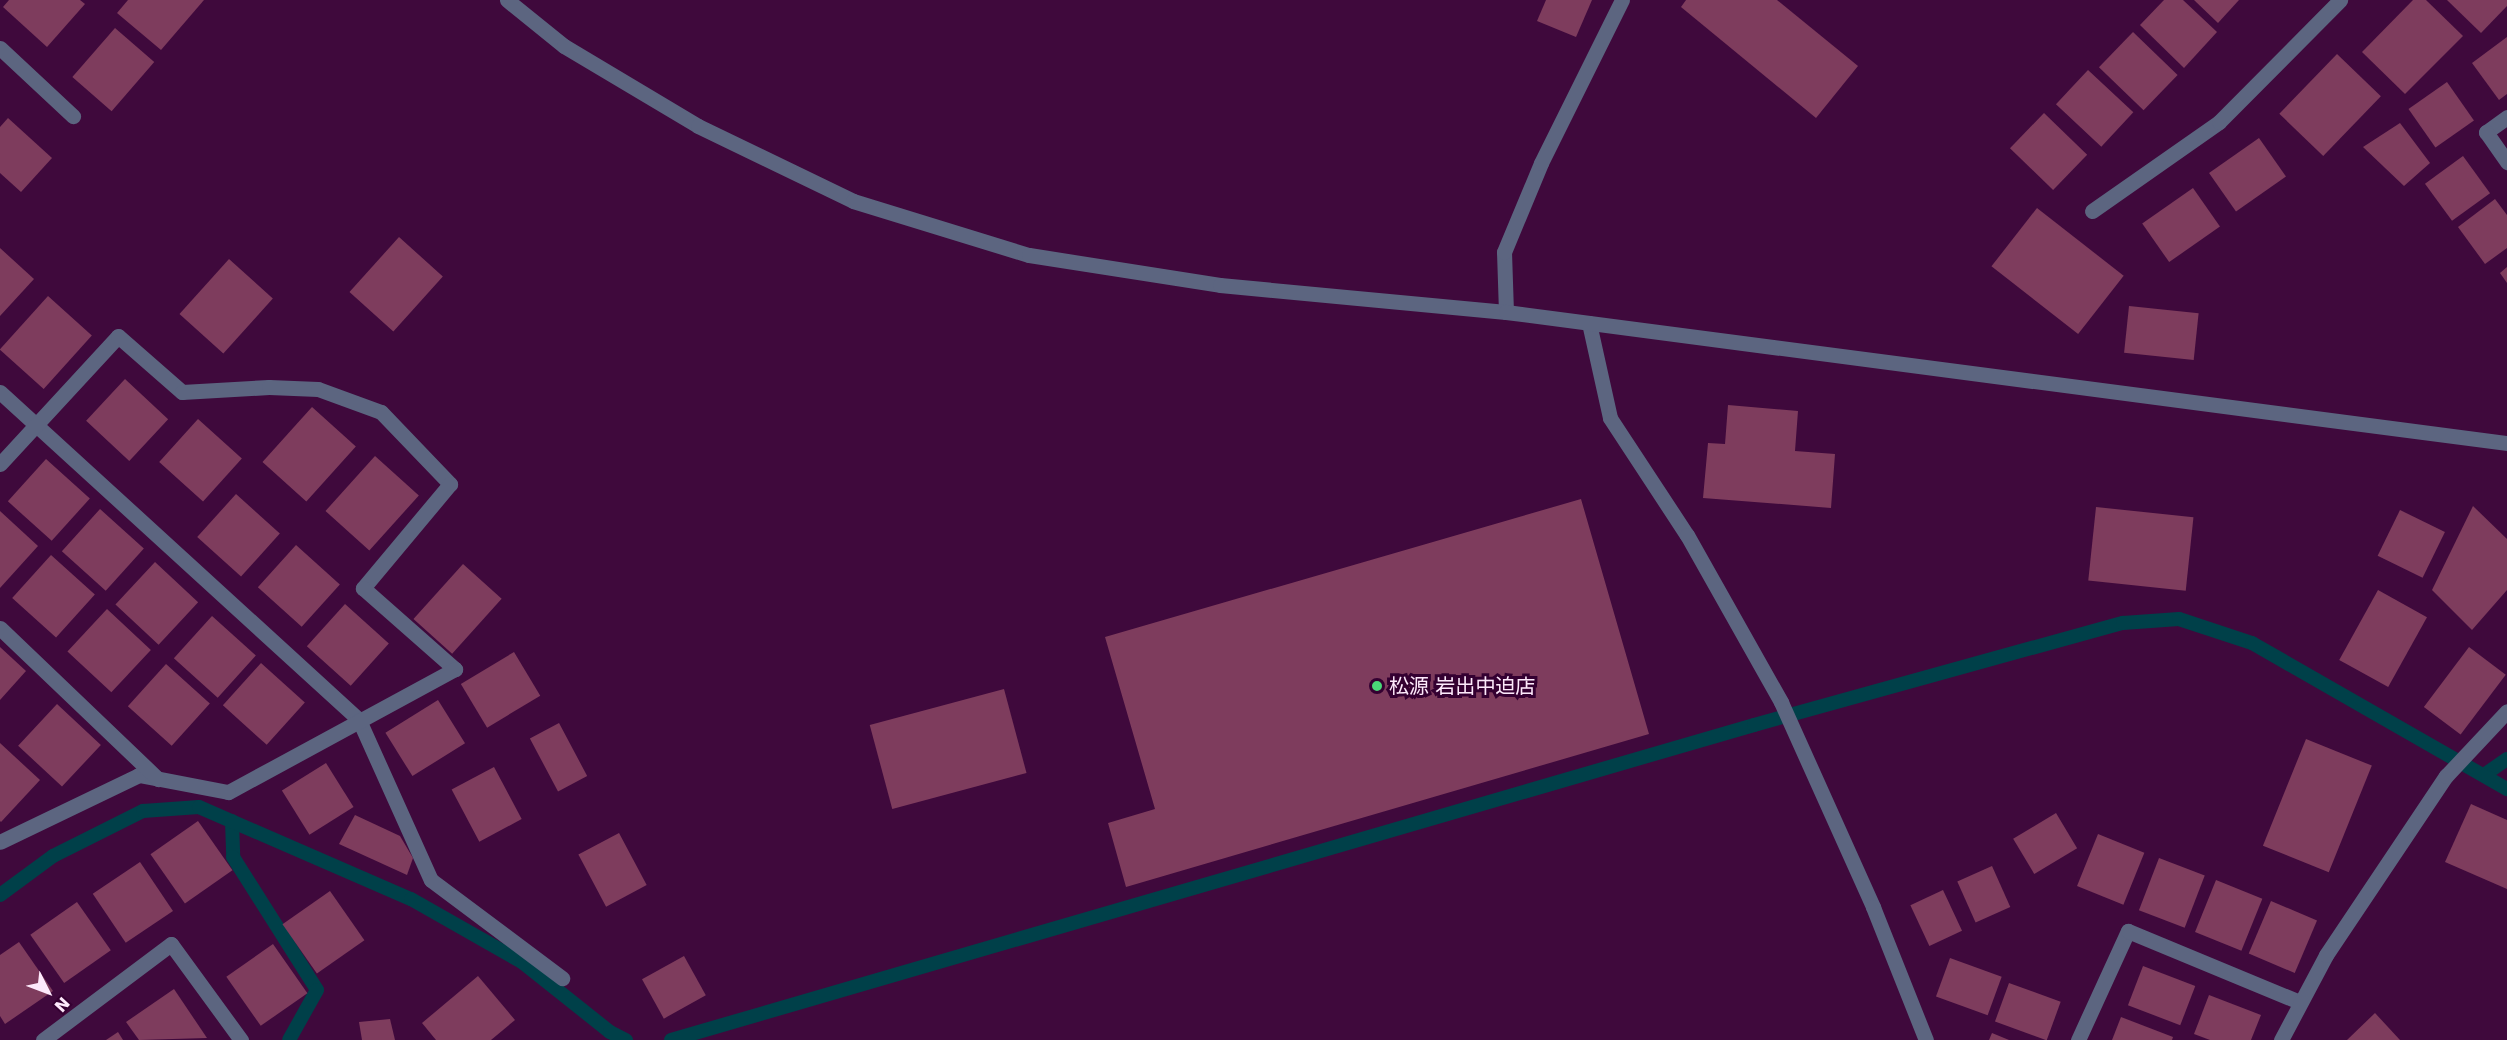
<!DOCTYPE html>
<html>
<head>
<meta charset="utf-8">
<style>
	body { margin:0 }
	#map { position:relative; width:2507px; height:1040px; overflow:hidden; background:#3f093c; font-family:"DejaVu Sans","Noto Sans JP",sans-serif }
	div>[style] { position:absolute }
	.stream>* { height:14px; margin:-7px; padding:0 7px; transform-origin:7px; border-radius:7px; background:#004049 }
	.building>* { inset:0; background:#7e3c5d; transform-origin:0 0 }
	.minor>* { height:15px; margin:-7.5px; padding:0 7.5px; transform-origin:7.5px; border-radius:7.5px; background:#5c6580 }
	.tertiary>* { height:15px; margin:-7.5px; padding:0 7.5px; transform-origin:7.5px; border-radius:7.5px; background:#5c6580 }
	.dots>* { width:16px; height:16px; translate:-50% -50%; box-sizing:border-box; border:3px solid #340031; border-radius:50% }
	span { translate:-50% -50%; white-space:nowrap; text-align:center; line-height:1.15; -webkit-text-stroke:6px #340031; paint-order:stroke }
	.poi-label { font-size:20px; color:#fde9fb }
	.left { translate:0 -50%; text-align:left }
	.north { position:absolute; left:18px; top:962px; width:60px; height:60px; -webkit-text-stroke:4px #340031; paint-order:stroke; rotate:132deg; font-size:16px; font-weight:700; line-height:24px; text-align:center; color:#fde9fb }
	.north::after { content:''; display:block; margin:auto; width:21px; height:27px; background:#fde9fb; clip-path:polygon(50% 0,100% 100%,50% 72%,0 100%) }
</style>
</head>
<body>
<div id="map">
	<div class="stream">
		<i style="left:2484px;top:775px;width:28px;rotate:-35deg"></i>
		<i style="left:232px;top:821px;width:36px;rotate:88deg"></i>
		<i style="left:233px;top:857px;width:157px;rotate:57.7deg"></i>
		<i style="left:317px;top:990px;width:57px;rotate:119.2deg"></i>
		<i style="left:0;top:895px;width:66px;rotate:-36.3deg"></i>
		<i style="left:53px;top:856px;width:101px;rotate:-26.6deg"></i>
		<i style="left:143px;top:811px;width:56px;rotate:-4.1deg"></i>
		<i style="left:199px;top:807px;width:231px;rotate:23.5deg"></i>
		<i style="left:411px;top:899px;width:128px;rotate:29.6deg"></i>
		<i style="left:522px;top:962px;width:112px;rotate:38.5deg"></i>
		<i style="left:610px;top:1032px;width:18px;rotate:27deg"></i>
		<i style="left:671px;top:1040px;width:1128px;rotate:-16.22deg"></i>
		<i style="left:1754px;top:725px;width:383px;rotate:-15.5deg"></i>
		<i style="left:2123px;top:623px;width:56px;rotate:-4.1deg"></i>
		<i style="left:2179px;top:619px;width:77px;rotate:18.2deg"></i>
		<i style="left:2252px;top:643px;width:294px;rotate:29.8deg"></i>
	</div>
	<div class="building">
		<i style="clip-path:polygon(9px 0,80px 0,85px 4px,47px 47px,3px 7px)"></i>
		<i style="clip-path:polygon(128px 0,204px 0,161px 50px,117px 13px)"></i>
		<i style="clip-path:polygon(1546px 0,1592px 0,1576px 37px,1537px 21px)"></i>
		<i style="clip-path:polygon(1686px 0,1777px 0,1858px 66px,1816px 118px,1681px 7px)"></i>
		<i style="clip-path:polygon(2164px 0,2183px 0,2217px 32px,2184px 68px,2140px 25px)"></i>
		<i style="clip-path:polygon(2194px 0,2239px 0,2218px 23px)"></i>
		<i style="clip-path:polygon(2413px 0,2426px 0,2463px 36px,2405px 94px,2362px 52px)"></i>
		<i style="clip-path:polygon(2447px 0,2507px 0,2507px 6px,2481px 33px)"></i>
		<i style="left:115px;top:28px;width:52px;height:65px;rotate:41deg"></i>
		<i style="left:2133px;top:32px;width:62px;height:49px;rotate:44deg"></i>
		<i style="clip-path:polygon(2507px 37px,2507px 94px,2499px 100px,2472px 63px)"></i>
		<i style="left:2337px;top:54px;width:61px;height:83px;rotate:44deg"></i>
		<i style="left:2088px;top:70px;width:62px;height:47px;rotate:43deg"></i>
		<i style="left:2447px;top:82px;width:47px;height:47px;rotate:55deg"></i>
		<i style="left:2044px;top:113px;width:60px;height:49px;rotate:44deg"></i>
		<i style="clip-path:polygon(8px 118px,52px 158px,21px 192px,0 173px,0 127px)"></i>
		<i style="clip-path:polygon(2400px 123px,2430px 163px,2404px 186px,2363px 147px)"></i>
		<i style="left:2259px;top:138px;width:47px;height:61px;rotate:55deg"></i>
		<i style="left:2463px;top:156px;width:46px;height:47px;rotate:54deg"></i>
		<i style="left:2193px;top:188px;width:47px;height:62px;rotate:55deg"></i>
		<i style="clip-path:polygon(2495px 199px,2507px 215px,2507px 248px,2485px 264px,2458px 227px)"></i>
		<i style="left:2037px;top:208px;width:110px;height:74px;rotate:38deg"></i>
		<i style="left:399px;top:237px;width:59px;height:74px;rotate:42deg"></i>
		<i style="clip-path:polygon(0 248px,34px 279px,0 316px)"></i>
		<i style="left:229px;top:259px;width:59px;height:74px;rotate:42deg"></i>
		<i style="clip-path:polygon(2507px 267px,2507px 283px,2500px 273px)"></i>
		<i style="left:48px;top:296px;width:59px;height:72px;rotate:42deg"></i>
		<i style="left:2129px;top:306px;width:70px;height:47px;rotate:6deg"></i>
		<i style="left:125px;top:379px;width:59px;height:57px;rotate:43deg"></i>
		<i style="clip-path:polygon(1728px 405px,1798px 411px,1795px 451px,1835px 454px,1831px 508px,1703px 498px,1708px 443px,1725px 444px)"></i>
		<i style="left:312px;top:407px;width:59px;height:74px;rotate:42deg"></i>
		<i style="left:198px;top:419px;width:59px;height:58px;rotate:42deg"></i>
		<i style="left:375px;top:456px;width:59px;height:74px;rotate:42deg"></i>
		<i style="left:46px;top:459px;width:59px;height:57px;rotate:42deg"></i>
		<i style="left:236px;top:494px;width:59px;height:58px;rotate:42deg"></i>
		<i style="clip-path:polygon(1581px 499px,1649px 734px,1126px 887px,1108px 823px,1155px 809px,1105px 637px)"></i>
		<i style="clip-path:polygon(2473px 506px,2507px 539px,2507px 590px,2472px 630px,2432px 590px)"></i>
		<i style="left:2096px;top:507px;width:98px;height:74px;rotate:6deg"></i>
		<i style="left:100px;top:509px;width:59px;height:57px;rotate:42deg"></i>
		<i style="left:2400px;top:510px;width:50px;height:51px;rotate:26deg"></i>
		<i style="clip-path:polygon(0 511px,38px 546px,0 588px)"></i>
		<i style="left:296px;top:545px;width:59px;height:57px;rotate:42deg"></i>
		<i style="left:51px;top:555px;width:59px;height:58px;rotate:42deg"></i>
		<i style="left:155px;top:562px;width:59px;height:58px;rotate:43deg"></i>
		<i style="left:463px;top:564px;width:52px;height:74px;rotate:42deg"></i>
		<i style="left:2378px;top:590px;width:56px;height:80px;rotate:29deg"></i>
		<i style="left:345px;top:604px;width:59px;height:57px;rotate:42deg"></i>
		<i style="left:107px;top:609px;width:60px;height:58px;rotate:43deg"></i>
		<i style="left:212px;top:616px;width:59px;height:57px;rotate:42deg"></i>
		<i style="clip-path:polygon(0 647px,26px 671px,0 700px)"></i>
		<i style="left:2469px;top:647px;width:46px;height:75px;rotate:37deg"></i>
		<i style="left:514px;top:652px;width:51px;height:62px;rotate:59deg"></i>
		<i style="left:261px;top:663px;width:59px;height:57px;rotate:42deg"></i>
		<i style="left:166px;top:664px;width:59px;height:57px;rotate:42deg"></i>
		<i style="left:1004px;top:689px;width:87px;height:139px;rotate:75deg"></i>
		<i style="left:438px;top:700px;width:51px;height:62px;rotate:58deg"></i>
		<i style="left:57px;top:704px;width:60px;height:57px;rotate:43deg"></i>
		<i style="left:559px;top:723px;width:60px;height:33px;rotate:62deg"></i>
		<i style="left:2306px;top:739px;width:71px;height:115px;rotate:22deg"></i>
		<i style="clip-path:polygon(0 743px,40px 780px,1px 822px,0 821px)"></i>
		<i style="left:326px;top:763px;width:52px;height:52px;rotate:58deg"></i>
		<i style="left:494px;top:767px;width:59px;height:48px;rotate:62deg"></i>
		<i style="clip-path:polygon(2471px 804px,2507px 820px,2507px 889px,2445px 862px)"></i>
		<i style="left:2056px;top:813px;width:41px;height:50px;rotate:59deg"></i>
		<i style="clip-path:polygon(355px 815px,400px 836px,413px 858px,407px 875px,339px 844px)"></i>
		<i style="left:198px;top:821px;width:60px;height:58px;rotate:55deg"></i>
		<i style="left:619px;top:833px;width:59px;height:46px;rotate:62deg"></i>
		<i style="left:2098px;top:834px;width:50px;height:56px;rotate:22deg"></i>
		<i style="left:2159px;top:858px;width:49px;height:56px;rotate:21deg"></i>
		<i style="left:140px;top:862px;width:59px;height:57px;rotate:56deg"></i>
		<i style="left:1992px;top:866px;width:45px;height:38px;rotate:66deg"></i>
		<i style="left:2216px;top:880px;width:50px;height:56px;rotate:22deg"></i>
		<i style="left:1943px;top:890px;width:45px;height:36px;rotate:65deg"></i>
		<i style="left:330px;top:891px;width:60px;height:58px;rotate:55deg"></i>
		<i style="left:2271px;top:901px;width:50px;height:57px;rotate:23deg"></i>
		<i style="left:77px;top:902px;width:59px;height:57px;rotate:55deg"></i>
		<i style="clip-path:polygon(19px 942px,53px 991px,5px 1024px,0 1016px,0 955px)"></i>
		<i style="left:273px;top:944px;width:60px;height:57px;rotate:55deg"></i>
		<i style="left:684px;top:956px;width:45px;height:48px;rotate:61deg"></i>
		<i style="left:1950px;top:958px;width:55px;height:41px;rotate:20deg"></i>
		<i style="left:2143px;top:966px;width:56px;height:42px;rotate:21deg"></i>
		<i style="clip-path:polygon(478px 976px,515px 1020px,491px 1040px,436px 1040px,422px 1023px)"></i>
		<i style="left:2009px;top:983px;width:55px;height:41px;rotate:20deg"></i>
		<i style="clip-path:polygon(174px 989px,207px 1038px,139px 1040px,126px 1022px)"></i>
		<i style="clip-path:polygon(2209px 995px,2261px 1015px,2251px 1040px,2210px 1040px,2194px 1034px)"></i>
		<i style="clip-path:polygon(2375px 1013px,2400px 1040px,2347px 1040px)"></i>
		<i style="clip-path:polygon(2121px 1017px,2173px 1037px,2172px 1040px,2112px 1040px)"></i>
		<i style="clip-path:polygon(390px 1019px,395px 1040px,362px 1040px,359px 1022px)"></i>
		<i style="clip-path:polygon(118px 1032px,123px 1040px,106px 1040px)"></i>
		<i style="clip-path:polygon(1992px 1033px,2009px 1040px,1989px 1040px)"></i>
	</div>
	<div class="minor">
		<i style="left:0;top:48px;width:100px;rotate:43deg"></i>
		<i style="left:2507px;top:117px;width:26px;rotate:144deg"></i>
		<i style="left:2486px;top:132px;width:37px;rotate:55deg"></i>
		<i style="left:2092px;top:211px;width:155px;rotate:-35deg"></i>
		<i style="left:2219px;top:122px;width:172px;rotate:-45.2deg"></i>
		<i style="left:1506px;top:312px;width:60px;rotate:-91.9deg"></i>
		<i style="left:1504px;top:252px;width:96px;rotate:-67.4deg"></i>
		<i style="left:1541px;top:163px;width:182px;rotate:-63.6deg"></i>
		<i style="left:1589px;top:323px;width:97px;rotate:77.5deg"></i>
		<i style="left:1610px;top:418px;width:140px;rotate:56.7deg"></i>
		<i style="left:1687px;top:535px;width:192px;rotate:60.6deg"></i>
		<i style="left:1781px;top:702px;width:225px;rotate:65.8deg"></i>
		<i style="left:1873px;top:907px;width:143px;rotate:68.3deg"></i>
		<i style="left:0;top:392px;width:486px;rotate:42.4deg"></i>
		<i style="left:359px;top:720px;width:175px;rotate:65.8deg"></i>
		<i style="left:431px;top:880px;width:164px;rotate:36.8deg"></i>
		<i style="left:0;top:464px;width:174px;rotate:-47.3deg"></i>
		<i style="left:118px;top:336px;width:85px;rotate:41.2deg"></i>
		<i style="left:182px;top:392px;width:87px;rotate:-3.3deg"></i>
		<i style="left:269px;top:387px;width:49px;rotate:2.3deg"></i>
		<i style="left:318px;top:389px;width:67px;rotate:20.1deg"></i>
		<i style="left:381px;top:412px;width:100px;rotate:46.2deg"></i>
		<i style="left:450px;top:484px;width:136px;rotate:129.9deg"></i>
		<i style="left:363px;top:588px;width:123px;rotate:41.4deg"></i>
		<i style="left:455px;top:669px;width:258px;rotate:151.5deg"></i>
		<i style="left:228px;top:792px;width:91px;rotate:-169.2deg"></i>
		<i style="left:139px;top:775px;width:154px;rotate:154.3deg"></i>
		<i style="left:0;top:628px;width:219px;rotate:43.7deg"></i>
		<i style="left:43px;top:1040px;width:160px;rotate:-36.9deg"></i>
		<i style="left:171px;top:944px;width:119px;rotate:53.9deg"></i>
		<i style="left:2078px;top:1040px;width:120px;rotate:-65.4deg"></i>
		<i style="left:2128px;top:931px;width:185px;rotate:22.5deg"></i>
		<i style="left:2281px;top:1040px;width:96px;rotate:-62.1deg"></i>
		<i style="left:2326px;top:955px;width:216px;rotate:-56.2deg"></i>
		<i style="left:2446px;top:776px;width:89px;rotate:-46.8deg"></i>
	</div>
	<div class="tertiary">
		<i style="left:507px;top:0;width:73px;rotate:38.9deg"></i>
		<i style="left:564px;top:46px;width:156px;rotate:30.8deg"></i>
		<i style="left:698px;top:126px;width:172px;rotate:25.8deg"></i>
		<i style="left:853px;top:201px;width:184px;rotate:17.1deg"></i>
		<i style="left:1029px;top:255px;width:193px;rotate:8.9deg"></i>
		<i style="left:1220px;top:285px;width:287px;rotate:5.4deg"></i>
		<i style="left:1506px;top:312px;width:1010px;rotate:7.46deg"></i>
	</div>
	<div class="dots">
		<i style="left:1377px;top:686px;background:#4ad778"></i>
	</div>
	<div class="poi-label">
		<span class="left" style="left:1389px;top:686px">松源 岩出中迫店</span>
	</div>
	<div class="north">N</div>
</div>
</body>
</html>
